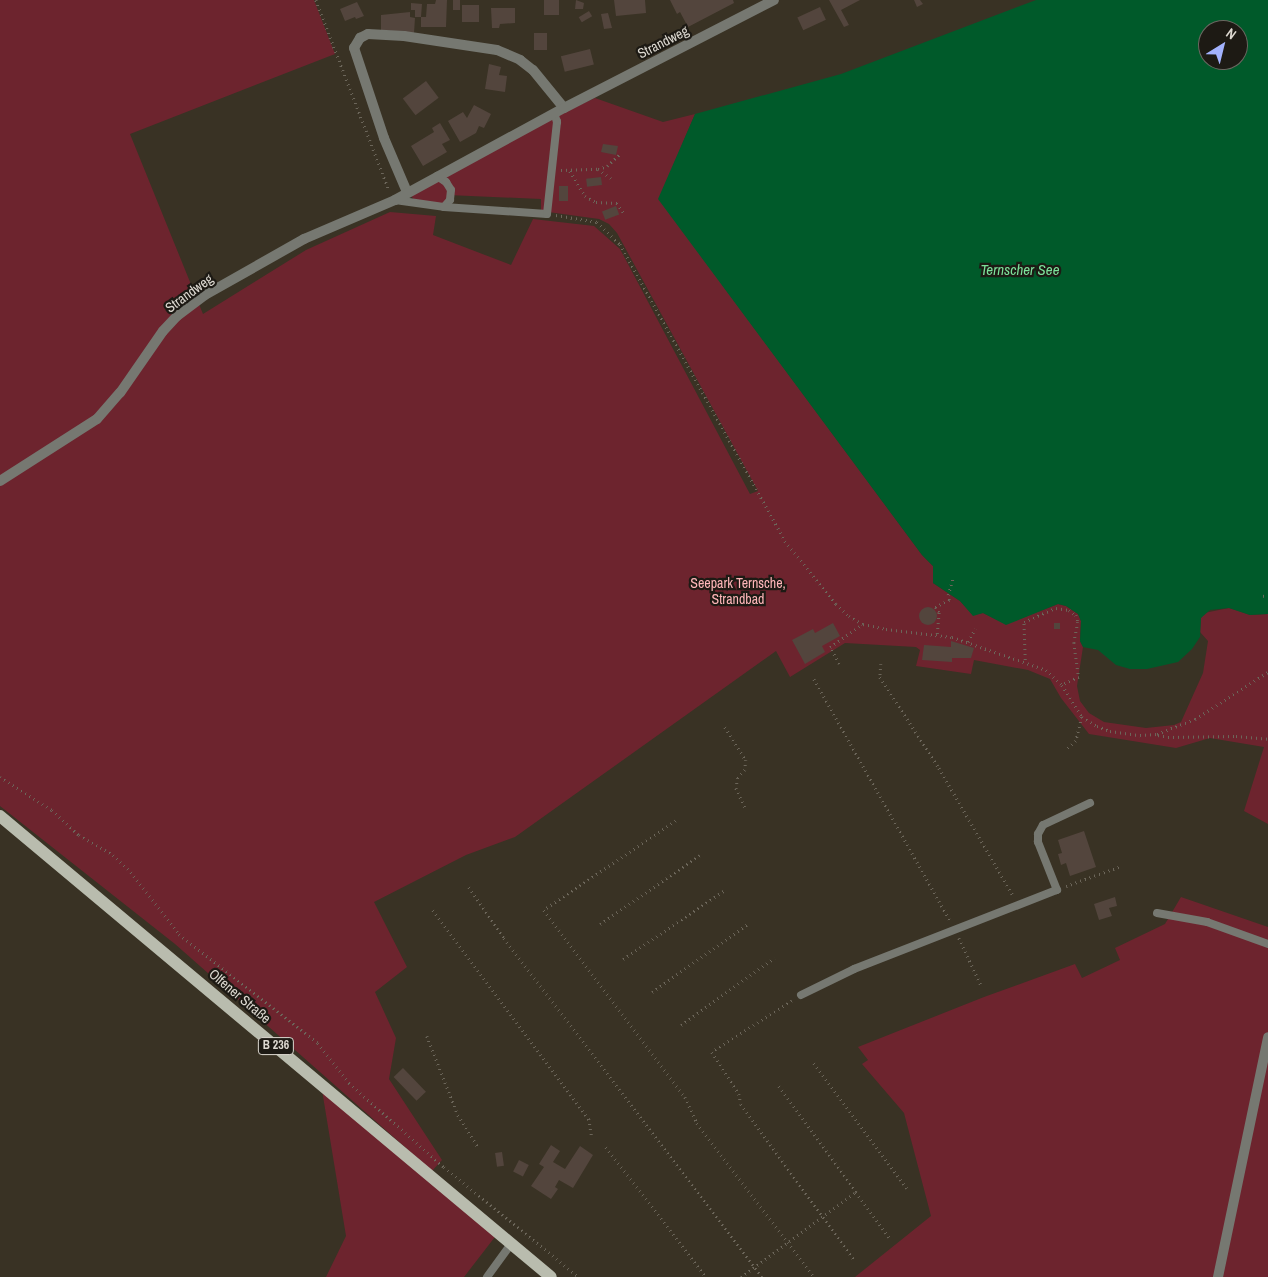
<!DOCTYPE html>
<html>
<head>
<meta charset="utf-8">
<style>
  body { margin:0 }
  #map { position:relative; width:1268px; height:1277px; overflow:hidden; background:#393224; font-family:"Archivo Narrow",sans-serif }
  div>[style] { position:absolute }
  .green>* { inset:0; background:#6d242e }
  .water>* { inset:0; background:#005a2a }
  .building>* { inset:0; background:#53453d; transform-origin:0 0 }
  .round { border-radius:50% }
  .path>* { height:2.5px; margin-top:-1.25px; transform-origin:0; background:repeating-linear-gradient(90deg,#6c665a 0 1px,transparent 0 5px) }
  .service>* { height:8px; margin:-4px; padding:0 4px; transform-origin:4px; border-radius:4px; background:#767871 }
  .minor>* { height:10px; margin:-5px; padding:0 5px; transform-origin:5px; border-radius:5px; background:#767871 }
  .primary>* { height:12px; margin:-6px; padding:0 6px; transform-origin:6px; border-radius:6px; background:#b9bcae }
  span { translate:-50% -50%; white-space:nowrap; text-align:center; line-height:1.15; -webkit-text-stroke:4.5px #1d1a14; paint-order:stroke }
  .shield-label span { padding:1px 4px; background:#1d1a14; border:1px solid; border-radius:4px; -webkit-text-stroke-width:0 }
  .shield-label { font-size:12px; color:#ddd9d1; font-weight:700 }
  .street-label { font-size:14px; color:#ddd9d1 }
  .park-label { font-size:14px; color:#feb6b9 }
  .water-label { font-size:15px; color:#7ce19a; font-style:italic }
  .north { position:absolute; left:1198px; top:20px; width:50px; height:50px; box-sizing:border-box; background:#1d1a14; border:1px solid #6a6660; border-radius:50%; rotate:36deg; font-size:14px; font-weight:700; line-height:20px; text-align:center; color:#ddd9d1 }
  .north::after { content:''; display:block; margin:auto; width:18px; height:22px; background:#a2b2fd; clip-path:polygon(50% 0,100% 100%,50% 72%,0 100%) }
</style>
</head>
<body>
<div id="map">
  <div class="green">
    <div style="clip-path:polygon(0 0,314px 0,335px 54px,130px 134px,203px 314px,306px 250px,390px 212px,436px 216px,433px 235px,511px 265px,533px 219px,594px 226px,620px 249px,750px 494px,758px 491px,617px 233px,609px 224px,599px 219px,541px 211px,541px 199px,448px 195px,444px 204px,414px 200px,412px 197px,413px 193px,560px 114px,595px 98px,663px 122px,695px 114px,659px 199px,922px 555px,933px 566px,933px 583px,960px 601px,973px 615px,983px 613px,1006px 624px,1058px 604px,1066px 606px,1078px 614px,1081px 621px,1080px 641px,1083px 647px,1077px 686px,1080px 701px,1089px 713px,1104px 722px,1146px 728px,1174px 725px,1181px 722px,1203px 673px,1208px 641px,1200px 632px,1201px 618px,1204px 613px,1229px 608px,1250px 615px,1268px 614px,1268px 824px,1244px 811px,1264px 747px,1210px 738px,1176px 748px,1089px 734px,1061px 698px,1050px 679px,1028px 670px,974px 660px,971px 674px,916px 666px,920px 650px,916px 647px,845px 643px,790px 677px,776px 651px,515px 837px,466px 855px,374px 902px,407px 967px,375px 992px,396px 1038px,389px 1079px,442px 1160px,432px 1171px,175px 944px,0 806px)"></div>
    <div style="clip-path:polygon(1181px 897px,1268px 927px,1268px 1277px,855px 1277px,931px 1216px,904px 1113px,862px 1064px,868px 1060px,858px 1047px,984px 997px,1075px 964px,1082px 978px,1120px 960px,1115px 948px,1165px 924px)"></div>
    <div style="clip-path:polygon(321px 1084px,498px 1233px,464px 1277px,326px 1277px,346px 1236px)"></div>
  </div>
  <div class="water">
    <div style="clip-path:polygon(evenodd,1036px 0,1268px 0,1268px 614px,1250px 615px,1229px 608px,1210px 610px,1201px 618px,1200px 637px,1192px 649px,1178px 662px,1147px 669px,1130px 669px,1116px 665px,1098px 650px,1083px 647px,1080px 641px,1081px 621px,1078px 614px,1066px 606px,1058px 604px,1006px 625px,983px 613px,973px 616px,960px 601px,933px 583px,933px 566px,922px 555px,658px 199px,695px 114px,841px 74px,1036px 0,1208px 30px,1238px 30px,1238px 60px,1208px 60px,1208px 30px)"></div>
  </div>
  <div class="building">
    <div style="clip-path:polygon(436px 0,447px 0,446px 27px,421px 27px,421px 17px,415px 17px,415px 10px,411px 10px,411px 3px,422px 4px,421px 17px,426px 17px,427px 4px,435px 4px)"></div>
    <div style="left:453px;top:0;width:7px;height:10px"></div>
    <div style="left:544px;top:0;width:15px;height:15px"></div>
    <div style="clip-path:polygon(576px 0,584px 3px,583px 9px,575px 9px)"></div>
    <div style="clip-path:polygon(614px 0,645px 0,646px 13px,616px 16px)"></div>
    <div style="clip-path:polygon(670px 0,733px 0,734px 3px,688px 27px,680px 12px,677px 14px)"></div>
    <div style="clip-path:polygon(829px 0,860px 0,841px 10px,849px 25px,844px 27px)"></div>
    <div style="clip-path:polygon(914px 0,920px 0,923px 4px,917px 7px)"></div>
    <div style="clip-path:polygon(357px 2px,364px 16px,356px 19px,355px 17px,345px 21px,340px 9px)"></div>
    <div style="left:462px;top:5px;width:17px;height:17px"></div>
    <div style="left:820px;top:7px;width:14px;height:25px;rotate:65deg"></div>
    <div style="clip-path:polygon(491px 8px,515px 8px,515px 23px,500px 24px,499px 28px,492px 28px)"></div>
    <div style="left:589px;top:11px;width:6px;height:12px;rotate:59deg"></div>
    <div style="clip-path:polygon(410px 12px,410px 17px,415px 18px,414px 33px,381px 30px,381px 15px)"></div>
    <div style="clip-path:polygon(608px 13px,612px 28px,604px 29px,601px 14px)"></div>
    <div style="left:534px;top:33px;width:13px;height:17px"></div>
    <div style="left:590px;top:49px;width:16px;height:30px;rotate:76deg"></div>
    <div style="clip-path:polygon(489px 64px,501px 67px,499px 75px,507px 76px,505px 92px,485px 89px)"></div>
    <div style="left:426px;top:81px;width:21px;height:29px;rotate:53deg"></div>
    <div style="clip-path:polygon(474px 105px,491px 114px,484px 128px,479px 126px,476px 133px,460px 142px,448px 121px,463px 112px,467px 118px)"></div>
    <div style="clip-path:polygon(440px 123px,450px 140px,442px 144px,447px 152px,423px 166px,411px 146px,434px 132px,432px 128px)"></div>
    <div style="clip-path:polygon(603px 144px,618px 146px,616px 155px,601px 152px)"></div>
    <div style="left:601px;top:177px;width:8px;height:15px;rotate:83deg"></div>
    <div style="left:559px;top:186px;width:9px;height:15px"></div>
    <div style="left:616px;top:206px;width:9px;height:15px;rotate:69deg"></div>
    <div class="round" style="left:919px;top:607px;width:18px;height:18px"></div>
    <div style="clip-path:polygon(833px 623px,840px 636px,822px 646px,825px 652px,805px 664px,792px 640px,813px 629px,815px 633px)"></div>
    <div style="left:1054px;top:623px;width:6px;height:6px"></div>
    <div style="clip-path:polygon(951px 641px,974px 648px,971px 658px,952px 658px,952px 662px,922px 660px,924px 645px,951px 647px)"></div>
    <div style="clip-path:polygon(1084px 831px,1096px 867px,1070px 876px,1066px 863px,1061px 865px,1058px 854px,1062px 853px,1058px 840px)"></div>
    <div style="clip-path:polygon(1115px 897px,1117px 906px,1109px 908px,1112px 916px,1099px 920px,1094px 904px)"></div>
    <div style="left:403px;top:1068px;width:33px;height:13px;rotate:46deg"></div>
    <div style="clip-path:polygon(551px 1145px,560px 1151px,553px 1162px,565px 1169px,580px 1146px,593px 1155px,573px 1188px,559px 1180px,555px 1187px,558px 1189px,551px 1199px,531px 1186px,544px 1167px,539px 1164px)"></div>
    <div style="left:502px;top:1152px;width:14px;height:7px;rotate:82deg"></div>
    <div style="left:519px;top:1160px;width:11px;height:13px;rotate:27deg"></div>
  </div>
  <div class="path">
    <div style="left:316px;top:0;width:204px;rotate:69deg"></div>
    <div style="left:598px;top:169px;width:16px;rotate:35deg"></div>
    <div style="left:561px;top:170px;width:37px;rotate:-2deg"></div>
    <div style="left:598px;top:169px;width:9px;rotate:-18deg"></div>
    <div style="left:607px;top:166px;width:19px;rotate:-43deg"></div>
    <div style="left:570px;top:171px;width:29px;rotate:59deg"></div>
    <div style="left:585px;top:196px;width:13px;rotate:29deg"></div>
    <div style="left:596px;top:202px;width:21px;rotate:3deg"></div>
    <div style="left:617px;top:203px;width:12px;rotate:55deg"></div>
    <div style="left:556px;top:215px;width:42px;rotate:9.7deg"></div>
    <div style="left:597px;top:222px;width:32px;rotate:44deg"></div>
    <div style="left:620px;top:244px;width:340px;rotate:60.9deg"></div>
    <div style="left:785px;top:541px;width:81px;rotate:51deg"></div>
    <div style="left:836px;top:604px;width:18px;rotate:43deg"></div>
    <div style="left:849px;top:616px;width:16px;rotate:30deg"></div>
    <div style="left:863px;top:624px;width:24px;rotate:12deg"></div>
    <div style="left:886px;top:629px;width:66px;rotate:6.9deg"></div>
    <div style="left:952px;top:637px;width:100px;rotate:19.3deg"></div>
    <div style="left:1046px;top:670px;width:22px;rotate:43deg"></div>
    <div style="left:1062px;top:685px;width:38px;rotate:58deg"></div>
    <div style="left:1082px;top:717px;width:25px;rotate:104deg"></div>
    <div style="left:1076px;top:741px;width:11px;rotate:139deg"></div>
    <div style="left:1263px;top:596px;width:5px;rotate:-11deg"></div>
    <div style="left:937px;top:634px;width:22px;rotate:-85deg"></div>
    <div style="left:939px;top:612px;width:6px;rotate:-129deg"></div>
    <div style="left:935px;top:607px;width:16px;rotate:-27deg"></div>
    <div style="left:949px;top:600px;width:5px;rotate:-101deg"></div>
    <div style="left:948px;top:595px;width:18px;rotate:-74deg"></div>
    <div style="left:968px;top:642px;width:15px;rotate:-62deg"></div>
    <div style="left:1025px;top:660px;width:38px;rotate:-92deg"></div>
    <div style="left:1024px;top:622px;width:35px;rotate:-24deg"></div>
    <div style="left:1056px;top:608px;width:13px;rotate:9deg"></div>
    <div style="left:1069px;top:610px;width:9px;rotate:36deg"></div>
    <div style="left:1076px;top:615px;width:7px;rotate:74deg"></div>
    <div style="left:1078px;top:622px;width:21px;rotate:101deg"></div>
    <div style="left:1074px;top:643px;width:34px;rotate:82deg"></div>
    <div style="left:1079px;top:677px;width:19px;rotate:155deg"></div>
    <div style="left:839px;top:664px;width:19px;rotate:-118deg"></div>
    <div style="left:830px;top:647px;width:40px;rotate:-34.9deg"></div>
    <div style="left:881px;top:664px;width:13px;rotate:94deg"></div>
    <div style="left:880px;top:677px;width:108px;rotate:57deg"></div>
    <div style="left:939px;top:768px;width:149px;rotate:59.8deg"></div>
    <div style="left:814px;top:679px;width:279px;rotate:60.6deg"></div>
    <div style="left:1082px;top:717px;width:17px;rotate:31deg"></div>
    <div style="left:1097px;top:726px;width:14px;rotate:21deg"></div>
    <div style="left:1110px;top:731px;width:30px;rotate:8deg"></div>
    <div style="left:1140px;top:735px;width:17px;rotate:-3deg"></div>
    <div style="left:1157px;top:734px;width:41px;rotate:-21.5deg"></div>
    <div style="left:1195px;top:719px;width:87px;rotate:-32.8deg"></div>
    <div style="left:725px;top:727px;width:39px;rotate:58deg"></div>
    <div style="left:746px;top:760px;width:10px;rotate:96deg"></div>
    <div style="left:745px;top:770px;width:11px;rotate:131deg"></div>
    <div style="left:738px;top:778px;width:10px;rotate:101deg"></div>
    <div style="left:736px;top:788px;width:21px;rotate:65deg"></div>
    <div style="left:1158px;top:735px;width:10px;rotate:11deg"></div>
    <div style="left:1168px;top:737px;width:68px;rotate:-0.8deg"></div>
    <div style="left:1236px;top:736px;width:32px;rotate:5deg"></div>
    <div style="left:0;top:777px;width:62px;rotate:32.4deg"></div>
    <div style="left:52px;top:810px;width:37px;rotate:43deg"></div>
    <div style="left:79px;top:835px;width:39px;rotate:30deg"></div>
    <div style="left:113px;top:855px;width:25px;rotate:43deg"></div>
    <div style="left:131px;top:872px;width:78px;rotate:52.3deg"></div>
    <div style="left:179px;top:934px;width:177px;rotate:38.1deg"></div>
    <div style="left:318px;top:1043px;width:51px;rotate:52.2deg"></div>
    <div style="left:349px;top:1083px;width:127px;rotate:41.5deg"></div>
    <div style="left:444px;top:1167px;width:174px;rotate:39.2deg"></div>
    <div style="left:676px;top:821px;width:159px;rotate:146deg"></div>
    <div style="left:544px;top:910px;width:234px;rotate:53deg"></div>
    <div style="left:685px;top:1097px;width:29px;rotate:65deg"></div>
    <div style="left:697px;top:1123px;width:193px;rotate:52.8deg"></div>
    <div style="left:1066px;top:886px;width:59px;rotate:-20deg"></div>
    <div style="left:469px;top:887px;width:62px;rotate:55.5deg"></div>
    <div style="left:504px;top:938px;width:426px;rotate:52.7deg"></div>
    <div style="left:433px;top:910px;width:261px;rotate:53.3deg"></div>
    <div style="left:589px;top:1119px;width:19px;rotate:81deg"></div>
    <div style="left:600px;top:924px;width:121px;rotate:-34.6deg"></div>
    <div style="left:959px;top:938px;width:54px;rotate:64.9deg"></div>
    <div style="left:623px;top:959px;width:123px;rotate:-34.1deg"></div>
    <div style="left:652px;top:992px;width:119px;rotate:-35.4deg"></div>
    <div style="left:792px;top:1001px;width:95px;rotate:147.5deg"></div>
    <div style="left:712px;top:1052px;width:50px;rotate:57.3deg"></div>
    <div style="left:739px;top:1094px;width:10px;rotate:79deg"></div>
    <div style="left:741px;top:1104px;width:194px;rotate:54deg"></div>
    <div style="left:681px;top:1025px;width:115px;rotate:-35.8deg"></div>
    <div style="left:427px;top:1036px;width:85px;rotate:68.6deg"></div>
    <div style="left:458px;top:1115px;width:38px;rotate:58deg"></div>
    <div style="left:814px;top:1063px;width:156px;rotate:53.4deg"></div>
    <div style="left:606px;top:1147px;width:164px;rotate:52.4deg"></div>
    <div style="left:856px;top:1192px;width:56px;rotate:53.7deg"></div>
    <div style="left:741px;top:1277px;width:143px;rotate:-36.5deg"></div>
    <div style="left:856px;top:1192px;width:134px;rotate:-126.2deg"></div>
  </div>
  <div class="service">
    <div style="left:437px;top:176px;width:11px;rotate:34deg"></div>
    <div style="left:446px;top:182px;width:9px;rotate:58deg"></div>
    <div style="left:451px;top:190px;width:10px;rotate:96deg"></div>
    <div style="left:450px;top:200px;width:9px;rotate:131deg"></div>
    <div style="left:395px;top:200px;width:49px;rotate:8.1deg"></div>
    <div style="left:444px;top:207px;width:103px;rotate:3.9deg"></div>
    <div style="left:547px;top:214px;width:93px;rotate:-83.8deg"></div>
    <div style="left:557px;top:122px;width:9px;rotate:-108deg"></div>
    <div style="left:1157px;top:913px;width:51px;rotate:10.2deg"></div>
    <div style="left:1207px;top:922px;width:65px;rotate:19.8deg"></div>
    <div style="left:801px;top:995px;width:59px;rotate:-26.1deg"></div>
    <div style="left:854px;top:969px;width:218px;rotate:-21.3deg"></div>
    <div style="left:1057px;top:890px;width:52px;rotate:-111.6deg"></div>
    <div style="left:1038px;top:842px;width:8px;rotate:-90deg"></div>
    <div style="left:1038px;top:834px;width:10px;rotate:-61deg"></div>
    <div style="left:1043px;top:825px;width:52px;rotate:-25.1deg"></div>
    <div style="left:487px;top:1277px;width:41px;rotate:-54deg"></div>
  </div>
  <div class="minor">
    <div style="left:407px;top:192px;width:59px;rotate:-113.1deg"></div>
    <div style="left:384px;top:138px;width:95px;rotate:-108.4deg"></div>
    <div style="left:354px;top:48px;width:12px;rotate:-59deg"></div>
    <div style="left:360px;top:38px;width:9px;rotate:-27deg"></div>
    <div style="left:368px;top:34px;width:36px;rotate:3deg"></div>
    <div style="left:404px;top:36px;width:94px;rotate:8.6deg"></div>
    <div style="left:497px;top:50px;width:25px;rotate:23deg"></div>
    <div style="left:520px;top:60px;width:16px;rotate:38deg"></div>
    <div style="left:533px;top:70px;width:49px;rotate:50.8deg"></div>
    <div style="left:0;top:481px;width:115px;rotate:-32.6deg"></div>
    <div style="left:97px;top:419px;width:35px;rotate:-49deg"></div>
    <div style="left:120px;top:393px;width:75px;rotate:-55.3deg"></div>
    <div style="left:163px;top:331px;width:21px;rotate:-47deg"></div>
    <div style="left:177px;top:316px;width:35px;rotate:-37deg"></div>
    <div style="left:205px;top:295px;width:114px;rotate:-29.5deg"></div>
    <div style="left:304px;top:239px;width:99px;rotate:-23.2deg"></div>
    <div style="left:395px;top:200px;width:192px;rotate:-28.6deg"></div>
    <div style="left:564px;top:108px;width:236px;rotate:-27.2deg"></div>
    <div style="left:1218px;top:1277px;width:245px;rotate:-78.2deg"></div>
  </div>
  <div class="primary">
    <div style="left:0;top:816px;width:718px;rotate:39.92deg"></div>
  </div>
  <div class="shield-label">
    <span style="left:276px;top:1046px">B 236</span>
  </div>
  <div class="street-label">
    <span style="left:663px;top:42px;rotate:-27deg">Strandweg</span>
    <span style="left:189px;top:293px;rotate:-36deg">Strandweg</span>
    <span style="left:240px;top:996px;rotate:40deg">Olfener Straße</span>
  </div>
  <div class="park-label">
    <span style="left:738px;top:591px">Seepark Ternsche,<br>Strandbad</span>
  </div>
  <div class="water-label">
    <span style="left:1020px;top:270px">Ternscher See</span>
  </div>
  <div class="north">N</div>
</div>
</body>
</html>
